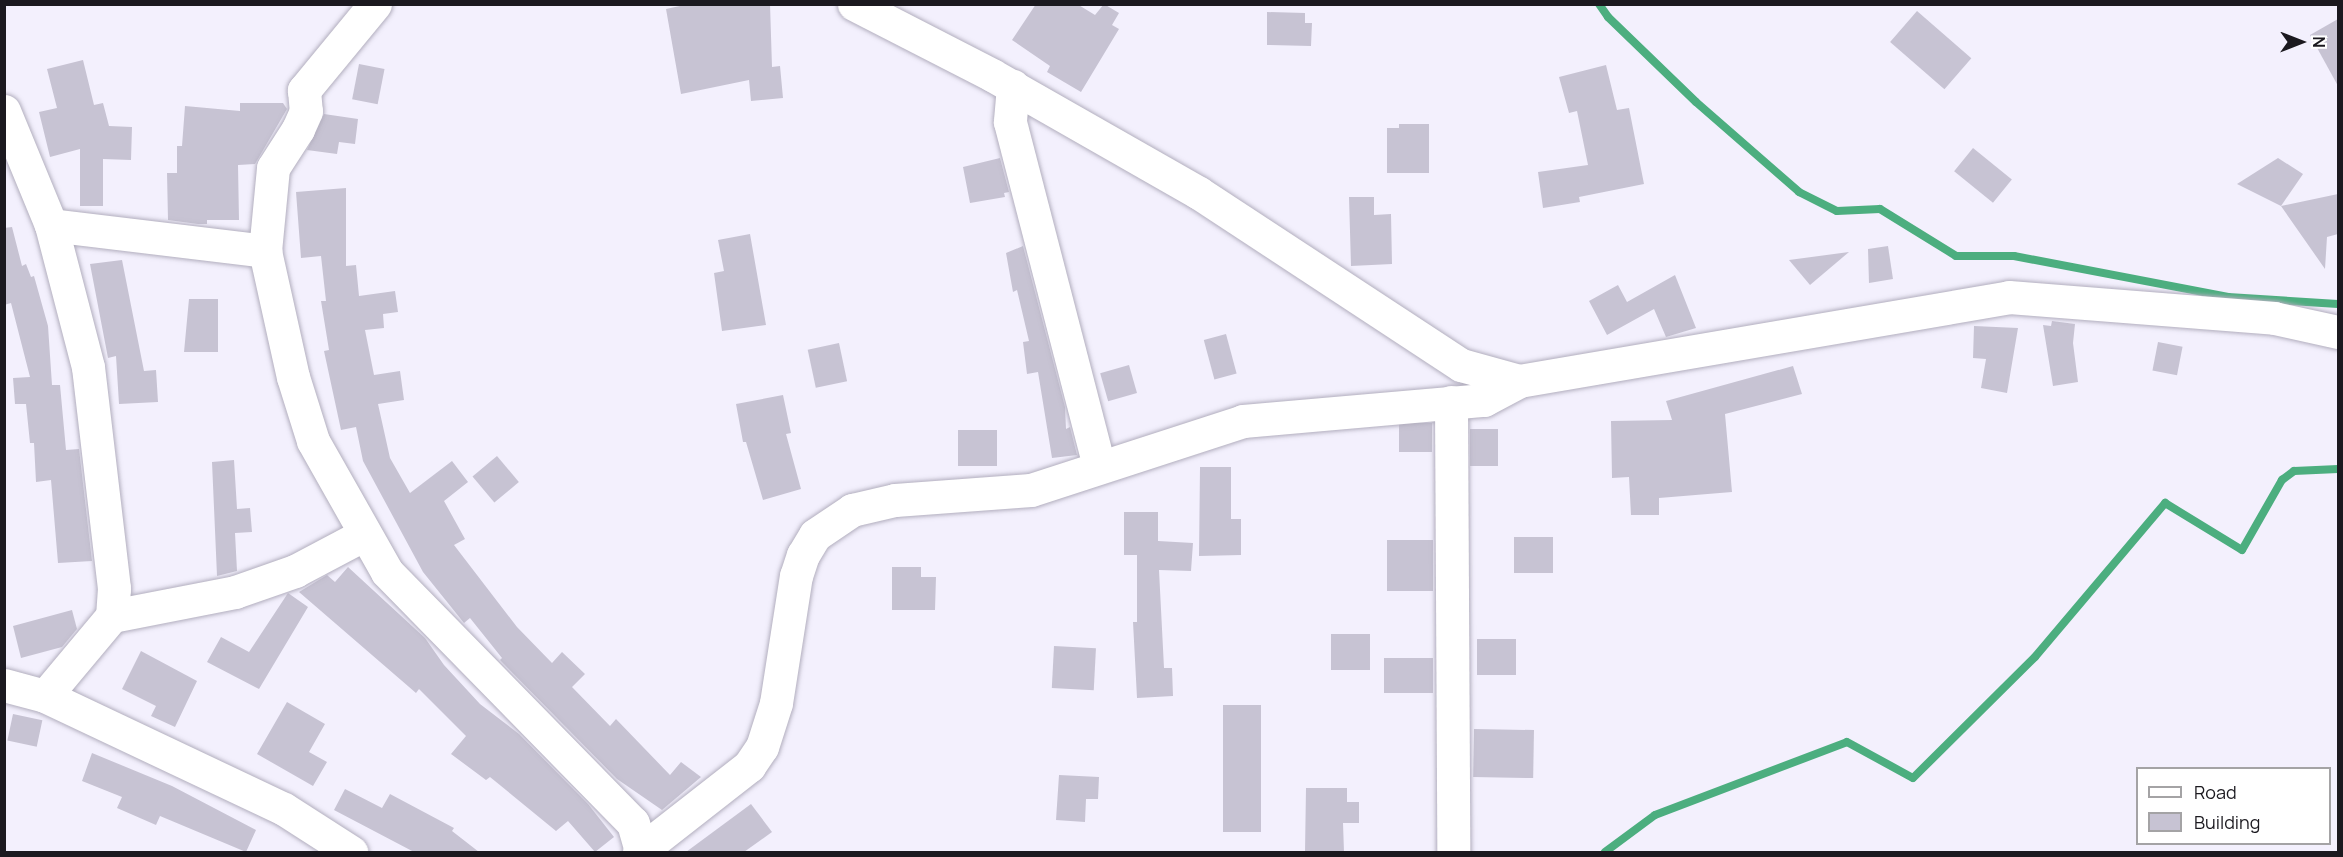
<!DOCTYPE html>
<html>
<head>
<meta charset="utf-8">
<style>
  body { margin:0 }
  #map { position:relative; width:2343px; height:857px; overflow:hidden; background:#f3f0fd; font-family:Manrope,sans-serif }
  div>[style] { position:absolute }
  .stream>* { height:8px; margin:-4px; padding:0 4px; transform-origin:4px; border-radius:4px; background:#4cae7f }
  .building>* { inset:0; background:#c7c3d3; transform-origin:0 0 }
  .roads { filter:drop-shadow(0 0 2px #b2aebe) drop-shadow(0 0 2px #b2aebe) }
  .minor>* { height:33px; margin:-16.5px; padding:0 16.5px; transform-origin:16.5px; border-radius:16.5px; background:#fff }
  span { translate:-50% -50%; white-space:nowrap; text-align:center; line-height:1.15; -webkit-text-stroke:4.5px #fff; paint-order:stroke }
  .frame { position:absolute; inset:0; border:6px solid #1b191f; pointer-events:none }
  .legend { position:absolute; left:2136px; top:767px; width:195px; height:78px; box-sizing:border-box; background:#fff; border:2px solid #a4a3a5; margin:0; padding:8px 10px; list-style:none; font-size:18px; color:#1b191f }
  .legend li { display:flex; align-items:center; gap:12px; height:30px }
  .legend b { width:30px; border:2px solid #a4a3a5 }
  .north { position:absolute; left:2271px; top:12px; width:60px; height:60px; -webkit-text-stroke:4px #fff; paint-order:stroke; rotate:90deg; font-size:16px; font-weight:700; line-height:24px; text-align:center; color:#1b191f }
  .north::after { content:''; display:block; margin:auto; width:21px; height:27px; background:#1b191f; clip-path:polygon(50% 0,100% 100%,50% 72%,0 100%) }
</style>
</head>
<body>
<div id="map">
  <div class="stream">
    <div style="left:1599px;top:4px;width:16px;rotate:55deg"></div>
    <div style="left:1608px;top:17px;width:122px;rotate:44deg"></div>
    <div style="left:1696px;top:102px;width:137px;rotate:41.1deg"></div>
    <div style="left:1799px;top:192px;width:42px;rotate:26.6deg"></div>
    <div style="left:1837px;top:211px;width:43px;rotate:-2.7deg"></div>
    <div style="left:1880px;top:209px;width:89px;rotate:31.7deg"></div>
    <div style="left:1956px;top:256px;width:58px"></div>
    <div style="left:2014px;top:256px;width:218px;rotate:10.8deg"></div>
    <div style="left:2228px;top:297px;width:110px;rotate:3.6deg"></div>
    <div style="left:1605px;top:852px;width:62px;rotate:-36.5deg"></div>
    <div style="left:1655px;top:815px;width:205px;rotate:-20.8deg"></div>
    <div style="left:1847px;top:742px;width:75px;rotate:28.6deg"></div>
    <div style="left:1913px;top:778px;width:172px;rotate:-44.8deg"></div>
    <div style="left:2035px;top:657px;width:202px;rotate:-49.8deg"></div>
    <div style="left:2165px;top:503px;width:90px;rotate:31.4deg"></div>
    <div style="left:2242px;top:550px;width:81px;rotate:-60.3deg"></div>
    <div style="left:2282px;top:480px;width:15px;rotate:-37deg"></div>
    <div style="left:2294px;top:471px;width:44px;rotate:-2.6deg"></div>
  </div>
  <div class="building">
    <div style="clip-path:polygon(689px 4px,770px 4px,772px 67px,780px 66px,783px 98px,751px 101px,749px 80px,681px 94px,666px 9px)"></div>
    <div style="clip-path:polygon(1036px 4px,1077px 4px,1095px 15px,1104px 4px,1119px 13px,1112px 25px,1119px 29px,1081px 92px,1047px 72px,1050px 66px,1012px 40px)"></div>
    <div style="left:1917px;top:11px;width:72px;height:41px;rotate:41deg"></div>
    <div style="clip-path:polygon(1267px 12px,1305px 13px,1305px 23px,1312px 23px,1311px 46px,1267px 45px)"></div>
    <div style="clip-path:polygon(2338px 19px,2338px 86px,2310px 35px)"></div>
    <div style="clip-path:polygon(83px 60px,94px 105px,103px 103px,109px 126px,132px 127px,131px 160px,103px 159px,103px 206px,80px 206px,80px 149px,50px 157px,39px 112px,57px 108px,47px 69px)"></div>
    <div style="left:359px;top:64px;width:26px;height:36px;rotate:11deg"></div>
    <div style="clip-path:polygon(1606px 65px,1617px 110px,1629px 108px,1644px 184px,1579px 197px,1580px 202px,1543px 208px,1538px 172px,1588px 165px,1577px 111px,1569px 113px,1559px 77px)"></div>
    <div style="clip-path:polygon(240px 103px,283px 103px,287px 109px,255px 164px,238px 165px,239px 220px,207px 220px,207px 224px,198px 224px,168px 220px,167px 173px,177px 173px,177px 146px,182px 146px,185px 106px,240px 111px)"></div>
    <div style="clip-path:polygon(324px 114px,358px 119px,355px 144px,339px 142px,337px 154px,307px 150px)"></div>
    <div style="clip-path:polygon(1399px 124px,1429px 124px,1429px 173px,1387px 173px,1387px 128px,1399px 128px)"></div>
    <div style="left:1973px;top:148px;width:50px;height:30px;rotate:39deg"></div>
    <div style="clip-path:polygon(1000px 158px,1009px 192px,1004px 193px,1005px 197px,970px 203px,963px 167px)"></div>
    <div style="clip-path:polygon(2278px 158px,2303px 174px,2281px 206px,2237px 184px)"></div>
    <div style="clip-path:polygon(346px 188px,346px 266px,356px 265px,359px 296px,395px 291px,398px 312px,383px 314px,384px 328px,365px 330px,374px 375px,400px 371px,404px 400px,378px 404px,390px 458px,410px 493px,452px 461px,468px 482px,444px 501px,465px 539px,454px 545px,517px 627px,552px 663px,562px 652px,585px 674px,572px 687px,610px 726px,616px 719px,670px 775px,681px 762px,701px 777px,662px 810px,617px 779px,500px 660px,502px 658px,470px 618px,464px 623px,423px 572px,363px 461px,356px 427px,341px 430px,324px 351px,329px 350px,321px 301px,326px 301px,321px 256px,301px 258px,296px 192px)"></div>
    <div style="clip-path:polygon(2338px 194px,2338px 234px,2327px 237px,2325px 269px,2281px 206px)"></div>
    <div style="clip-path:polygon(1349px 197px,1374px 197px,1374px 215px,1391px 214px,1392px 264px,1351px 266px)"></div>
    <div style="clip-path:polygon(12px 227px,22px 266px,26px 264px,31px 277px,34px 276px,48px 326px,52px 385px,60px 385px,66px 450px,79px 449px,92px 561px,58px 563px,51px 480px,36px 482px,34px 443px,30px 443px,26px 404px,15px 404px,13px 378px,30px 377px,11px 303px,4px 305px,4px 228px)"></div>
    <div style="clip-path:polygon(750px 234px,766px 325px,722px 331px,714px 273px,724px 271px,718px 240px)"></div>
    <div style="clip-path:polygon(1023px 246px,1065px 407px,1066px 429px,1070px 427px,1077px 455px,1052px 458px,1038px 372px,1027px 374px,1023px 342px,1029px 341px,1017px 290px,1013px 292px,1006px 253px)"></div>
    <div style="clip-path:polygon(1888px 246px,1893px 279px,1869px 283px,1868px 249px)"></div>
    <div style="clip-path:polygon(1849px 252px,1810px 285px,1789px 260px)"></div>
    <div style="clip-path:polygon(122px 260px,144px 371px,156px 370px,158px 402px,119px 404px,116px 356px,108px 358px,90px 264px)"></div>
    <div style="clip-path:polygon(1675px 275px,1696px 328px,1666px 337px,1654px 309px,1607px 335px,1589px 301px,1618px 285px,1627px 302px)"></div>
    <div style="clip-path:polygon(189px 299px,218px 299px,218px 352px,184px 352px)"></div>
    <div style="clip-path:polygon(2052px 321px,2075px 324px,2073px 343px,2078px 382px,2053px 386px,2043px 325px,2051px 326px)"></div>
    <div style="clip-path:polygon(1974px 326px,2018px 328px,2007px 393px,1981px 388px,1986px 359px,1973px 358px)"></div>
    <div style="left:1226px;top:334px;width:41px;height:23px;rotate:75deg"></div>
    <div style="left:2158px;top:342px;width:25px;height:29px;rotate:11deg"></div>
    <div style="left:839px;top:343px;width:39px;height:32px;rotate:78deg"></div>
    <div style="left:1129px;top:365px;width:29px;height:30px;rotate:74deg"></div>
    <div style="clip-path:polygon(1793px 366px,1802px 394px,1725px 414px,1732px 492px,1659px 498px,1659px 515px,1631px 515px,1629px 477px,1612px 478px,1611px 421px,1672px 420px,1666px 401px)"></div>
    <div style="clip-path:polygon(783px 395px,791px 433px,786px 434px,801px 489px,763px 500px,746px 442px,743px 442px,736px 404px)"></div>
    <div style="left:1432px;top:423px;width:29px;height:33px;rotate:90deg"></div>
    <div style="left:1470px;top:429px;width:28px;height:37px"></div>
    <div style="left:958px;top:430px;width:39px;height:36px"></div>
    <div style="left:497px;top:456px;width:34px;height:32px;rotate:50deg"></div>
    <div style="clip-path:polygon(234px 460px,237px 509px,250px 508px,252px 532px,235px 533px,237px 571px,217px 576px,212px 462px)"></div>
    <div style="clip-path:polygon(1200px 467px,1231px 467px,1231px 519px,1241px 519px,1241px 555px,1199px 556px)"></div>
    <div style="clip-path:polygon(1124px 512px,1158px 512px,1158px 541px,1193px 543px,1191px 571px,1159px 570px,1164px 668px,1172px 668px,1173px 696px,1137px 698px,1133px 622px,1137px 622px,1137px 555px,1124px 555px)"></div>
    <div style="left:1514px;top:537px;width:39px;height:36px"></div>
    <div style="left:1387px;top:540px;width:46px;height:51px"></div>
    <div style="clip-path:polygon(348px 567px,425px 638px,444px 665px,480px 704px,519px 734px,588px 804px,614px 837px,595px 852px,568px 821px,556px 831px,490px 777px,486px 780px,451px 754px,466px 736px,419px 689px,416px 693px,299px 592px,327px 575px,335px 582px)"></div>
    <div style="clip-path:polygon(892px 567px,921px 567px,921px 577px,936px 577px,935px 610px,892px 610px)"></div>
    <div style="clip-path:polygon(288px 593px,308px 607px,259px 689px,207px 662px,221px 637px,249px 652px)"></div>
    <div style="clip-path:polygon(72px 610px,77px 629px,62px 647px,21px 658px,13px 626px)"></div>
    <div style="left:1370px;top:634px;width:36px;height:39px;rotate:90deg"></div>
    <div style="left:1516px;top:639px;width:36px;height:39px;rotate:90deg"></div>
    <div style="left:1054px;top:646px;width:42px;height:42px;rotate:3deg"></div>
    <div style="clip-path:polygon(141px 651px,197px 681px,175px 727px,151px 716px,156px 706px,122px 689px)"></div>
    <div style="left:1384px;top:658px;width:49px;height:35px"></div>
    <div style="clip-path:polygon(287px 702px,325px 724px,309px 752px,327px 762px,313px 786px,257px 754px)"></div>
    <div style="left:1223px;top:705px;width:38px;height:127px"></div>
    <div style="left:13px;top:714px;width:30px;height:27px;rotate:12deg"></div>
    <div style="left:1474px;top:729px;width:60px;height:48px;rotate:1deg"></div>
    <div style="clip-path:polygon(92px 753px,172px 786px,256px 830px,246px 852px,160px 816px,156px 825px,117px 808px,122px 797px,82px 781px)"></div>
    <div style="clip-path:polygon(1059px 775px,1099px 777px,1098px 799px,1086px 799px,1085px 822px,1056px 820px)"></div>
    <div style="clip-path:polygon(1306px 788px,1347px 788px,1347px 802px,1359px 802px,1359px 823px,1343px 823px,1344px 852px,1305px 852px)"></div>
    <div style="clip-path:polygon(345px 789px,382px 808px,390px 794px,454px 828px,452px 831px,479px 852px,414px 852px,334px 810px)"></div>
    <div style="clip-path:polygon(751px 804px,772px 832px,744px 852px,686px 852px)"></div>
  </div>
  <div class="roads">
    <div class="minor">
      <div style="left:375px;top:4px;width:112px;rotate:129.5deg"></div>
      <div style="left:304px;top:90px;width:21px;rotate:85deg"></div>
      <div style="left:306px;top:111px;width:20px;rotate:114deg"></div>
      <div style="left:298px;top:129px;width:46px;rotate:122.7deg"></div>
      <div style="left:273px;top:168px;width:83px;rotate:95.5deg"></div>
      <div style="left:265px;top:251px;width:129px;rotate:77.5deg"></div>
      <div style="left:293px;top:377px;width:67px;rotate:72.6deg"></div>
      <div style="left:313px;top:441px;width:150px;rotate:60.5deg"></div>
      <div style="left:387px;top:572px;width:351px;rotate:45.6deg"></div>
      <div style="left:633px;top:823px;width:29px;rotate:74deg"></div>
      <div style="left:854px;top:4px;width:155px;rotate:27.2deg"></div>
      <div style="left:992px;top:75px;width:238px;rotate:29.7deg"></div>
      <div style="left:1199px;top:193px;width:313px;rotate:33.3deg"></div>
      <div style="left:1461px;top:365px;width:60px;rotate:15.4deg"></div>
      <div style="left:1519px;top:381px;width:497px;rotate:-9.7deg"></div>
      <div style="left:2009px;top:297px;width:266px;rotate:4.5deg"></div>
      <div style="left:2274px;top:318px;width:66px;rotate:12.3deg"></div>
      <div style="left:1013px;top:86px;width:36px;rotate:95deg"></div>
      <div style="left:1010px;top:122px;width:354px;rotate:75.5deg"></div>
      <div style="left:4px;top:111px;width:123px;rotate:67.6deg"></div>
      <div style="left:51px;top:225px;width:147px;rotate:75.4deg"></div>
      <div style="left:88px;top:367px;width:223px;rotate:83.3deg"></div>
      <div style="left:114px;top:588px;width:28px;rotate:94deg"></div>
      <div style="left:112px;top:616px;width:104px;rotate:129.9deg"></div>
      <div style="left:51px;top:225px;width:216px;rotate:6.9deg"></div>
      <div style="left:1451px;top:402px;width:450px;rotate:89.7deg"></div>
      <div style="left:112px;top:616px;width:125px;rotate:-11deg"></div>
      <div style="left:235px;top:592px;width:64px;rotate:-19.3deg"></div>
      <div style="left:295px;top:571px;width:77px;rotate:-27.9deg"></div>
      <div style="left:4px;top:685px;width:42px;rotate:15deg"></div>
      <div style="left:45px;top:696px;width:264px;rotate:25.3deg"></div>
      <div style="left:284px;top:809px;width:80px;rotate:32.7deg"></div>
      <div style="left:639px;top:852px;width:140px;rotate:-38deg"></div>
      <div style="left:749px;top:766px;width:23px;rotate:-56deg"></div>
      <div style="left:762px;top:747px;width:46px;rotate:-72.3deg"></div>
      <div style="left:776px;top:703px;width:129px;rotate:-81.1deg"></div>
      <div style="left:796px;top:576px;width:22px;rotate:-72deg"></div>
      <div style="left:803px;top:555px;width:23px;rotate:-59deg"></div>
      <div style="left:815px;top:535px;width:45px;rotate:-34deg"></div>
      <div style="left:852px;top:510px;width:44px;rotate:-13.1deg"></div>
      <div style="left:895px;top:500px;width:136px;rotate:-4.2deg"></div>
      <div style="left:1031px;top:490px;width:223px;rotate:-18deg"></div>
      <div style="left:1243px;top:421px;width:242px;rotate:-5deg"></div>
      <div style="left:1484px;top:400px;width:40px;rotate:-28deg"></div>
    </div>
  </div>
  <div class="frame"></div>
  <ul class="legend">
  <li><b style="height:8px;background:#fff"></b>Road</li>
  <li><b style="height:16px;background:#c7c3d3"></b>Building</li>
  </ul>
  <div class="north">N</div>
</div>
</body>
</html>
